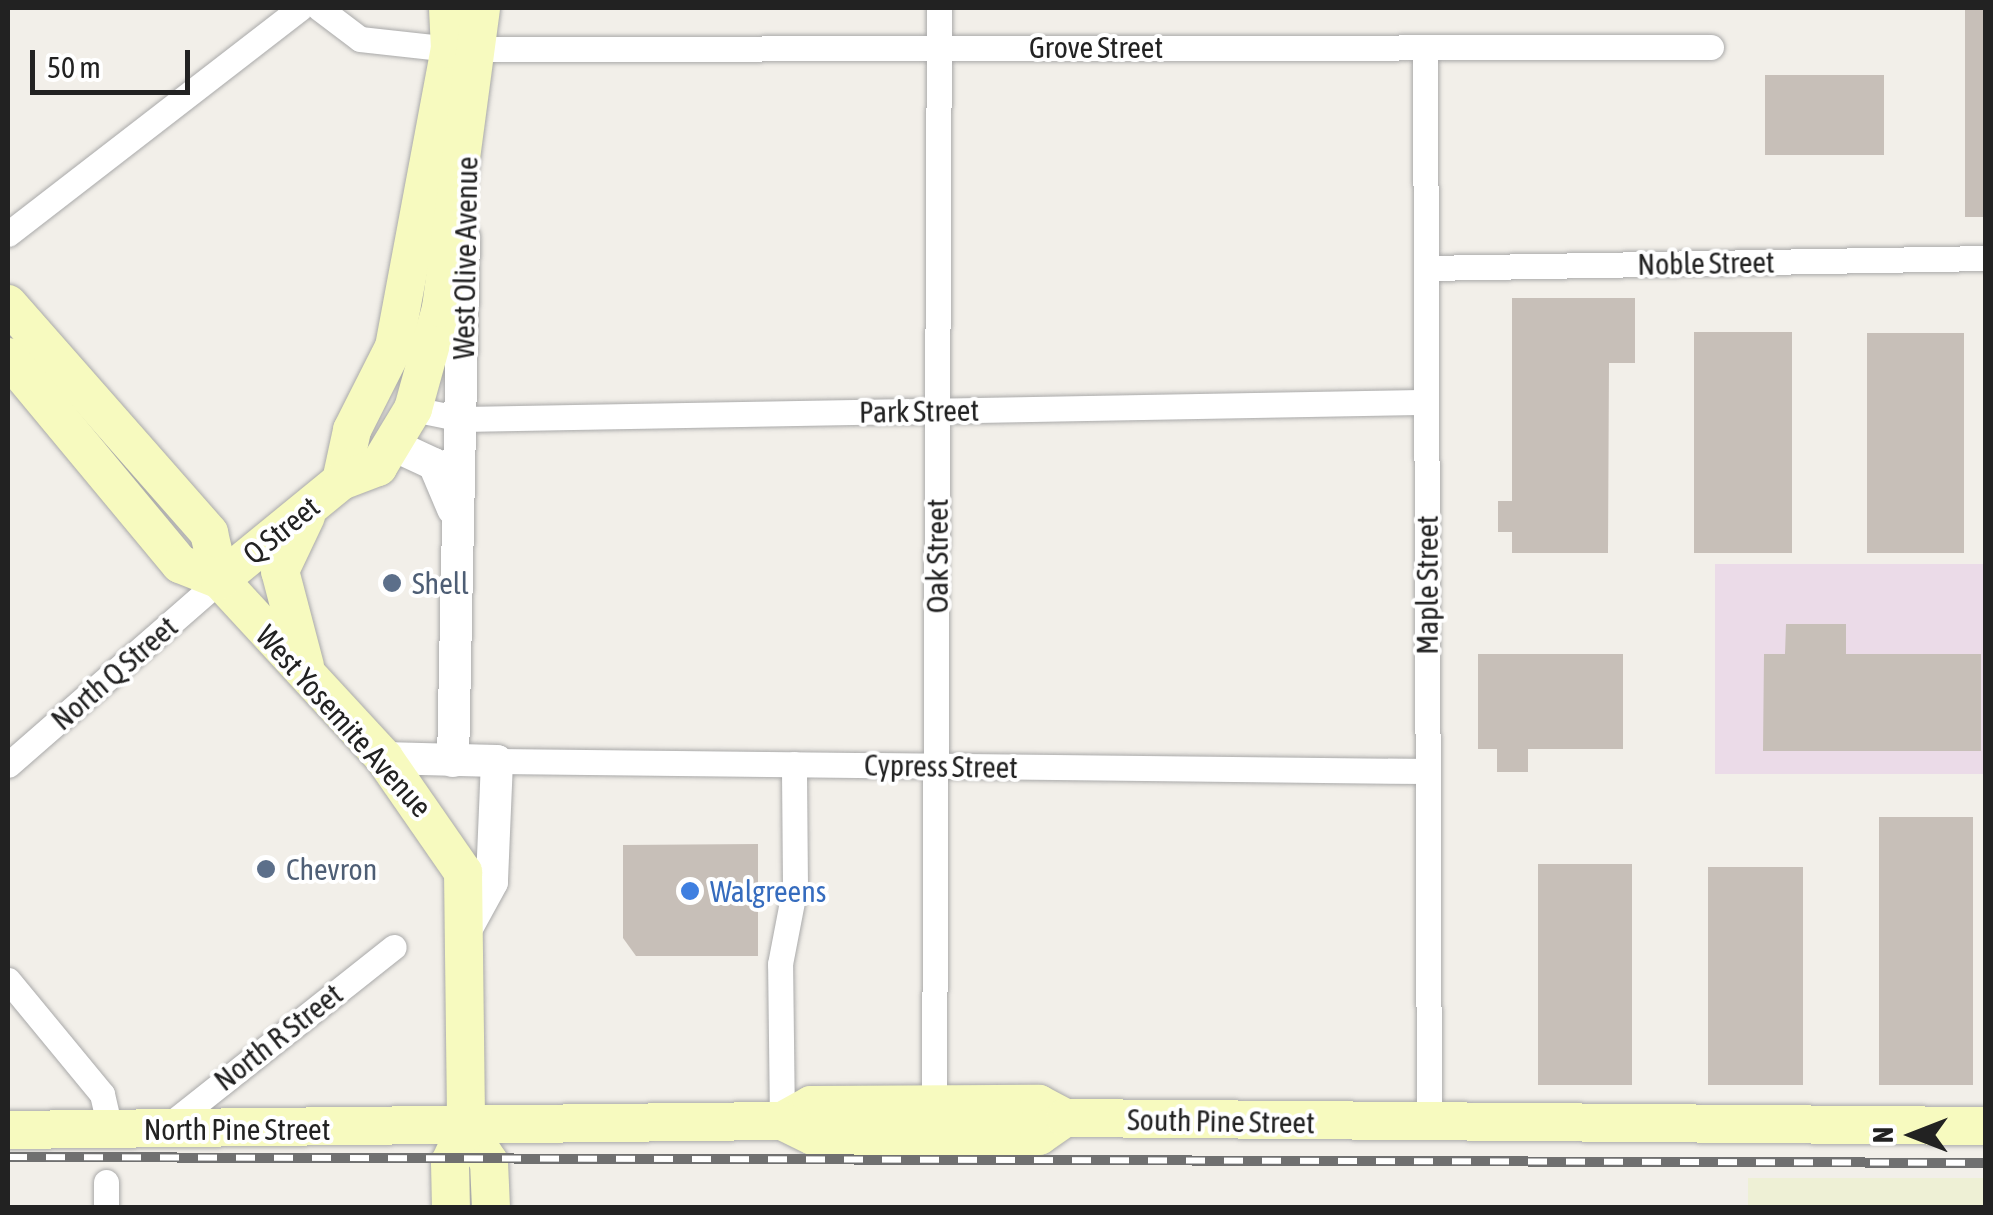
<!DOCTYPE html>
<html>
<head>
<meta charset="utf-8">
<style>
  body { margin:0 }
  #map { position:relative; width:1993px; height:1215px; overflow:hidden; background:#f2efe9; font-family:"Asap Condensed",sans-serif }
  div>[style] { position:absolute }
  .industrial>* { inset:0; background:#ebdbe8; transform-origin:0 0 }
  .farmland>* { inset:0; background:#eef0d5; transform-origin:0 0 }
  .building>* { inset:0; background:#c7bfb8; transform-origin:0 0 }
  .roads { filter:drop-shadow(0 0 2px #a9a9a9) drop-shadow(0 0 2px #a9a9a9) }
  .minor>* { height:25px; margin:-12.5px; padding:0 12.5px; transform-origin:12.5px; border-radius:12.5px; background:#fff }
  .tertiary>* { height:32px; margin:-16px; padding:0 16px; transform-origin:16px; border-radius:16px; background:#fff }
  .secondary>* { height:38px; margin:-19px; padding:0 19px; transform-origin:19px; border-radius:19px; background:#f7fabf }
  .rail>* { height:10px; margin-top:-5px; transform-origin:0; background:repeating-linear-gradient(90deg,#fff 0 19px,#707070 0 38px); box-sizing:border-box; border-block:2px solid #707070 }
  .dots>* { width:28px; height:28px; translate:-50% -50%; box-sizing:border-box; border:5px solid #fff; border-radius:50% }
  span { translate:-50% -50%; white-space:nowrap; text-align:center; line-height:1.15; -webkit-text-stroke:8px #fff; paint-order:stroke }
  .street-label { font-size:30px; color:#222 }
  .service-label { font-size:30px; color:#4e5e75 }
  .left { translate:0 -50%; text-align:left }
  .shop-label { font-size:30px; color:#366cbe }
  .frame { position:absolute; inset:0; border:10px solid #222; pointer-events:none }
  .north { position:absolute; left:1863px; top:1085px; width:100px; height:100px; -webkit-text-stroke:8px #fff; paint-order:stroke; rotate:270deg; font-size:28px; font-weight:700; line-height:40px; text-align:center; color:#222 }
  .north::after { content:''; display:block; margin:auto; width:35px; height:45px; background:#222; clip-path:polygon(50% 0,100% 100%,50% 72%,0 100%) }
  .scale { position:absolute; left:30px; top:50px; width:160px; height:45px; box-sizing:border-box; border:5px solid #222; border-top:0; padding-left:12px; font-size:30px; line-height:35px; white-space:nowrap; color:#222; -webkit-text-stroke:8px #fff; paint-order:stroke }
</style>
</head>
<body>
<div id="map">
  <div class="industrial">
    <div style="left:1715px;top:564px;width:270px;height:210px"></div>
  </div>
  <div class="farmland">
    <div style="left:1748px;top:1178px;width:237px;height:29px"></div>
  </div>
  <div class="building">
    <div style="left:1965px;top:8px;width:21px;height:209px"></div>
    <div style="left:1765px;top:75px;width:119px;height:80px"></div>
    <div style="clip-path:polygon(1512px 298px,1635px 298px,1635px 363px,1609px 363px,1608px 553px,1512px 553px,1512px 532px,1498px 532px,1498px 501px,1512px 501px)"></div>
    <div style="left:1694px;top:332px;width:98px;height:221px"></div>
    <div style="left:1867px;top:333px;width:97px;height:220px"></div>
    <div style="clip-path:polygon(1786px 624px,1846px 624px,1846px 654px,1981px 654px,1981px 751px,1763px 751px,1764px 654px,1785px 654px)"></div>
    <div style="clip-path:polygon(1478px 654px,1623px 654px,1623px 749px,1528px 749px,1528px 772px,1497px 772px,1497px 749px,1478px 749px)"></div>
    <div style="left:1879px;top:817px;width:94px;height:268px"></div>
    <div style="clip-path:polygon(758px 844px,758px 956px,636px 956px,623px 938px,623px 845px)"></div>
    <div style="left:1538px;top:864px;width:94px;height:221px"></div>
    <div style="left:1708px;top:867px;width:95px;height:218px"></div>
  </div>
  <div class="roads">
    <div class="minor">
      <div style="left:319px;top:8px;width:51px;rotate:37.1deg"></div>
      <div style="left:360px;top:39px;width:91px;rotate:6.3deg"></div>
      <div style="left:450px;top:49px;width:1261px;rotate:-0.09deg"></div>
      <div style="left:1425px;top:47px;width:1076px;rotate:89.79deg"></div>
      <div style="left:8px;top:234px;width:369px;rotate:-37.7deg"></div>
      <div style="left:1426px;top:268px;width:560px;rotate:-1.02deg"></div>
      <div style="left:413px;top:409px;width:50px;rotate:11.5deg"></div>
      <div style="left:462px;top:419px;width:964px;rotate:-1.01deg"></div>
      <div style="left:497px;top:761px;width:931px;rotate:0.62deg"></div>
      <div style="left:8px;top:765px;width:281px;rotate:-41.1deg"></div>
      <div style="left:8px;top:980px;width:148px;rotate:50.5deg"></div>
      <div style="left:102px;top:1094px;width:37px;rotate:77deg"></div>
      <div style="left:934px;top:1105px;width:1097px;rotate:-89.74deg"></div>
      <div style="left:782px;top:1121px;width:157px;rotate:-90.7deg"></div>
      <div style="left:780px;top:964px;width:79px;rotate:-79.1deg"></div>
      <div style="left:795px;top:886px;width:122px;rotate:-90.5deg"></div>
      <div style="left:164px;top:1129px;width:293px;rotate:-38.4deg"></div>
      <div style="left:106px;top:1208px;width:26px;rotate:-90deg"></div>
    </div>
    <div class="tertiary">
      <div style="left:393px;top:445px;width:45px;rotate:24.9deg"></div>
      <div style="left:434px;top:464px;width:49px;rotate:67.1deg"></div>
      <div style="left:384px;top:758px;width:113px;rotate:1.5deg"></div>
      <div style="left:497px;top:761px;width:121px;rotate:92.4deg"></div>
      <div style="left:492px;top:882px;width:50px;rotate:118.6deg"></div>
      <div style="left:453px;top:761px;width:524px;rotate:-88.8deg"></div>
    </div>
    <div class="secondary">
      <div style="left:8px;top:304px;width:305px;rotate:48.7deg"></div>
      <div style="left:209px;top:533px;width:48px;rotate:76.8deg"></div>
      <div style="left:220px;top:580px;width:242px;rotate:47.3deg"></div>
      <div style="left:384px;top:758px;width:139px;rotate:55.3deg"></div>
      <div style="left:463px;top:872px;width:256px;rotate:89.3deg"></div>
      <div style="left:466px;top:1128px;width:38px;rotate:115deg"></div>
      <div style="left:450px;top:1162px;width:46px;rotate:88.8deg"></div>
      <div style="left:8px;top:357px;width:269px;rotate:50.3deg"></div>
      <div style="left:180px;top:564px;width:43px;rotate:21.8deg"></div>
      <div style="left:341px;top:481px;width:52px;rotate:-77.8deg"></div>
      <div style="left:352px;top:430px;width:93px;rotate:-63.2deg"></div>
      <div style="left:394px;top:347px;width:303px;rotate:-79.4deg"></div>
      <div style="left:450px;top:49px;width:41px;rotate:-92.8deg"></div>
      <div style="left:220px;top:580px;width:156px;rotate:-39.3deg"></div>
      <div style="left:341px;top:481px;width:40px;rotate:-21deg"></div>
      <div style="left:378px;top:467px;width:68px;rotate:-58.9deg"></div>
      <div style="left:413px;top:409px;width:105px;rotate:-74.5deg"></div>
      <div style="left:441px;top:308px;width:303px;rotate:-82.4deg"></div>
      <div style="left:305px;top:666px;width:98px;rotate:-104.7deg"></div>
      <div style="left:280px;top:571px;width:61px;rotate:-64.7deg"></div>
      <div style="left:782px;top:1121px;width:33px;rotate:-29deg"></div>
      <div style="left:811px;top:1105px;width:228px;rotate:-0.3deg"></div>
      <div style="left:1039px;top:1104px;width:30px;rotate:28deg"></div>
      <div style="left:466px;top:1128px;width:41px;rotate:55.9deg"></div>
      <div style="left:489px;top:1162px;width:46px;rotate:87.5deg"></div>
      <div style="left:8px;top:1130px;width:774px;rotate:-0.67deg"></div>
      <div style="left:782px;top:1121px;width:34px;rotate:26deg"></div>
      <div style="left:813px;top:1136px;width:226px"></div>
      <div style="left:1039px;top:1136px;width:32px;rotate:-35deg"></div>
      <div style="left:1065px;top:1118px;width:921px;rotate:0.5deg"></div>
    </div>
  </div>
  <div class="rail">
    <div style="left:8px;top:1157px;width:1978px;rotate:0.17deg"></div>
  </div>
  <div class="dots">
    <div style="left:392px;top:583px;background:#5c6f8a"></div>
    <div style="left:266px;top:869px;background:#5c6f8a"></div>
    <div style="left:690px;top:891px;background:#3f7fe0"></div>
  </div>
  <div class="street-label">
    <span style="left:1096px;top:47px">Grove Street</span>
    <span style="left:465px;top:258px;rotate:-89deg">West Olive Avenue</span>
    <span style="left:1706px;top:263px;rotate:-1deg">Noble Street</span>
    <span style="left:919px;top:411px;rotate:-1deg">Park Street</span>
    <span style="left:281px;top:530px;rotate:-39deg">Q Street</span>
    <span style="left:937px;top:556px;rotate:-90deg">Oak Street</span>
    <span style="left:1427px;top:585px;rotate:-90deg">Maple Street</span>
    <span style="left:114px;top:673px;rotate:-41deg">North Q Street</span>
    <span style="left:344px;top:721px;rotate:48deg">West Yosemite Avenue</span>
    <span style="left:941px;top:766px;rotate:1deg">Cypress Street</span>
    <span style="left:278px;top:1037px;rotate:-38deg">North R Street</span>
    <span style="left:1221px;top:1121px;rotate:1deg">South Pine Street</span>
    <span style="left:237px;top:1129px">North Pine Street</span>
  </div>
  <div class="service-label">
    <span class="left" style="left:412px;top:583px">Shell</span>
    <span class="left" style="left:286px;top:869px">Chevron</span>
  </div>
  <div class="shop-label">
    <span class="left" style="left:710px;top:891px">Walgreens</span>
  </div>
  <div class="frame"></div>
  <div class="north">N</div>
  <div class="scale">50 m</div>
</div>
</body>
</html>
